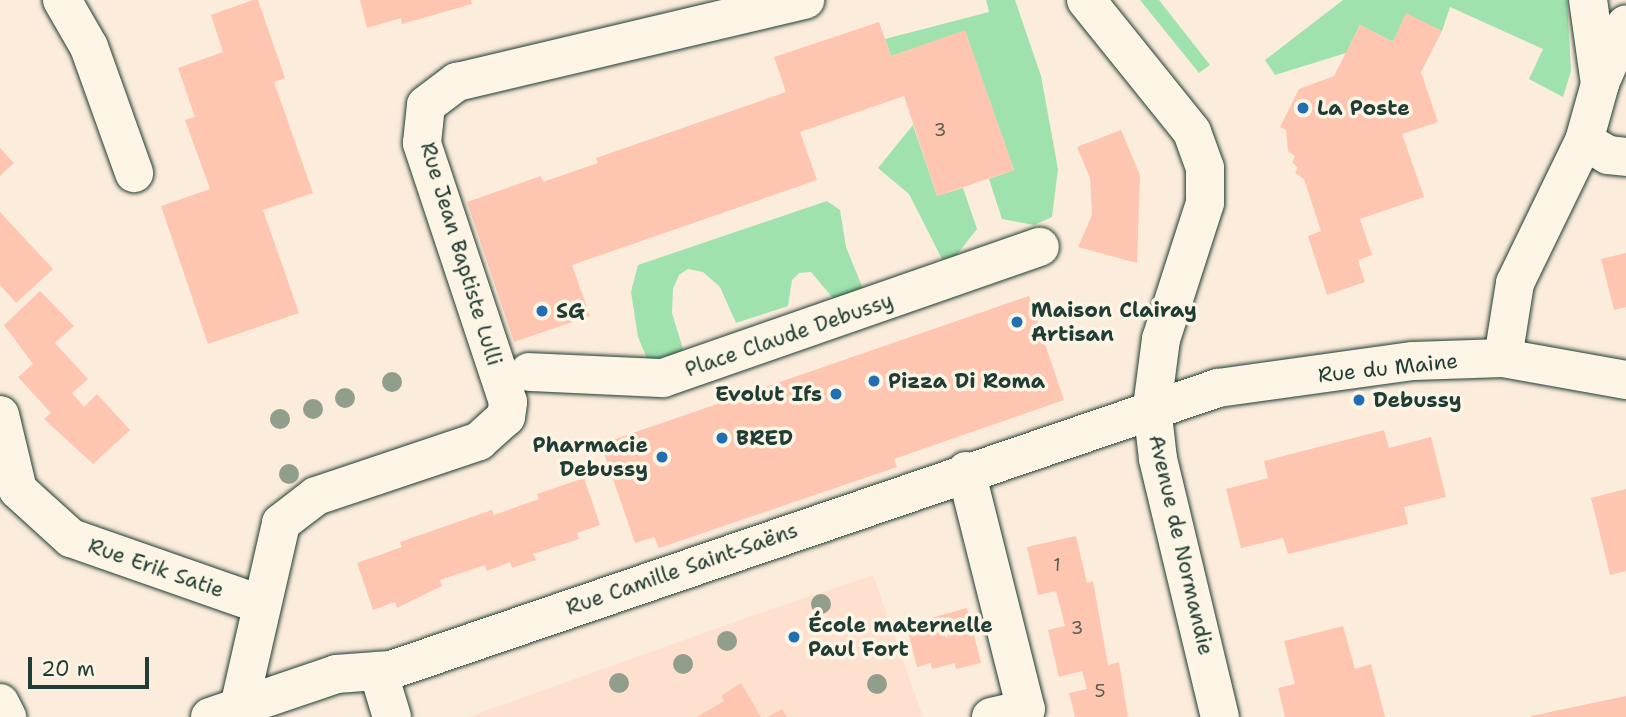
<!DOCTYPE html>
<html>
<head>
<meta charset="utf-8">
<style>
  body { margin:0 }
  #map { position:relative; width:1626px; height:717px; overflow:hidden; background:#fcecdb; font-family:"Shantell Sans",sans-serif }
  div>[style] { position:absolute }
  .built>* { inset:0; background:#fde1ce }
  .green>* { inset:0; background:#9fe2ae }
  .building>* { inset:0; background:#fec6b1 }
  .roads { filter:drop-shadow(0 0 2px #1f3d34) drop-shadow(0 0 2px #1f3d34) }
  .minor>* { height:38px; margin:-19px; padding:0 19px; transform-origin:19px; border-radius:19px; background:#fcf5e5 }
  .trees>* { width:20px; height:20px; margin:-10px; border-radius:50%; background:#919e8c }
  .dots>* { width:19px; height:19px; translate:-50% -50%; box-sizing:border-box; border:4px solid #fcf5e5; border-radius:50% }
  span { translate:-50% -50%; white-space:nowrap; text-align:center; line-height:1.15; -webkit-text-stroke:7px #fcf5e5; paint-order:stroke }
  .number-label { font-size:18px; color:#575f53 }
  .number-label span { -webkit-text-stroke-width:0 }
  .poi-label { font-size:21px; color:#1f3d34; font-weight:700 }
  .left { translate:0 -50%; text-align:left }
  .right { translate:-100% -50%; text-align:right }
  .street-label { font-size:21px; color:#1f3d34 }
  .scale { position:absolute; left:28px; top:657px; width:121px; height:32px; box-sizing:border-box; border:4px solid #1f3d34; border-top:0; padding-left:9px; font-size:21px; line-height:24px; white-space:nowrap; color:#1f3d34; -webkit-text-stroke:5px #fcf5e5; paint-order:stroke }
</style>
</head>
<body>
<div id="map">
  <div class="built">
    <div style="clip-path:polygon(873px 575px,923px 717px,468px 717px,760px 613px)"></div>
  </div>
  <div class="green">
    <div style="clip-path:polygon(986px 0,1015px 0,1041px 76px,1058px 169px,1052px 217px,1034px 225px,1002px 219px,989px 179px,1014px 170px,965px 31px,891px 56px,885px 39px,989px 12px)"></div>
    <div style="clip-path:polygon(1140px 0,1159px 0,1210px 65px,1199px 73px)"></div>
    <div style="clip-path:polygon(1343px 0,1567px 0,1571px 71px,1563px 97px,1529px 79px,1543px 49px,1450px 7px,1442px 31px,1406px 14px,1393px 42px,1360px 25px,1346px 53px,1275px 75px,1265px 60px)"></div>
    <div style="clip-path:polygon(913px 125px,937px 196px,963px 188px,977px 229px,955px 257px,942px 259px,909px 194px,878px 168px)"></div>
    <div style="clip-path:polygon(827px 201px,840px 210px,846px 247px,863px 289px,837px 303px,811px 272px,799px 273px,792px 280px,788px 306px,736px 323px,720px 287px,703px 272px,688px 269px,679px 275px,673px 289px,672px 313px,683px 349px,682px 367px,653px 373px,638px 337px,631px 292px,638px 265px)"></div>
  </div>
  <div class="building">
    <div style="clip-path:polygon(253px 0,258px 0,285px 78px,274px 82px,313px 193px,263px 210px,299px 313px,208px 344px,161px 206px,210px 189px,185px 120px,195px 117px,178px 68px,223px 52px,211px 15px)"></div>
    <div style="clip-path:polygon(360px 0,471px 0,472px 4px,402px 24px,401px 18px,367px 28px)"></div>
    <div style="clip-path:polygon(1406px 13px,1442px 31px,1421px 72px,1438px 122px,1402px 134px,1424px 197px,1360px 219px,1372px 255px,1358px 260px,1365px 282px,1327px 295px,1308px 236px,1321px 231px,1304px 179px,1295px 173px,1298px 168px,1292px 162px,1295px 156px,1288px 151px,1286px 130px,1280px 127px,1299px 89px,1334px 76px,1360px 25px,1393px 42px)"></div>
    <div style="clip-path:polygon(879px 22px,891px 56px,965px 30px,1014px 170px,937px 196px,904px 96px,800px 132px,817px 180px,572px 265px,590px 316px,514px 342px,467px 202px,541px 176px,543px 182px,598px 163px,596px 158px,786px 92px,774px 57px)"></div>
    <div style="clip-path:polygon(1121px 130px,1140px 175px,1137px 263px,1078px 247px,1092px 215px,1090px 178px,1077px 147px)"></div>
    <div style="clip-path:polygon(0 148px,14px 163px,0 176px)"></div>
    <div style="clip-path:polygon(0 212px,53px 269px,16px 303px,0 285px)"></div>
    <div style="clip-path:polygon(1626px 253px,1626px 307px,1614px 310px,1601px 259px)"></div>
    <div style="clip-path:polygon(40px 291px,74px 326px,55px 343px,88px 379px,72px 393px,84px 407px,97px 394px,130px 430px,93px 464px,44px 419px,51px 413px,18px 377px,33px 364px,4px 325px)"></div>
    <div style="clip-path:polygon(1029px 296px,1064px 400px,894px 459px,897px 467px,659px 548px,654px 537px,635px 543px,601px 444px)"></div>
    <div style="clip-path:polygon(1384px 430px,1389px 448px,1431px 437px,1446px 497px,1404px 507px,1408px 524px,1305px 550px,1288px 554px,1283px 538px,1241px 548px,1226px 489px,1268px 478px,1264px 461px)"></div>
    <div style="clip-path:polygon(584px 478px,600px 525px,577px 533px,579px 539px,533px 554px,536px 560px,512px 568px,510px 562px,487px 571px,485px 565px,440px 580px,442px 586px,397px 608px,395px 602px,373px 610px,357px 563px,402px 547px,400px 542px,492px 510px,494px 515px,539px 499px,537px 494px)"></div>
    <div style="clip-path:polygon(1626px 489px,1626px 571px,1610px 575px,1591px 498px)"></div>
    <div style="clip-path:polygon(1076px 536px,1087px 583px,1093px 581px,1108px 665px,1119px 662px,1128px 717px,1075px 717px,1069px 693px,1087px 689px,1082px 671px,1059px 677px,1048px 630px,1065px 626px,1056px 591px,1038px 595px,1027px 547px)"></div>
    <div style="clip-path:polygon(967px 608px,981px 663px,956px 669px,955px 663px,932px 669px,931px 663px,917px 667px,908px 632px,922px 629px,920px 621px)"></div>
    <div style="clip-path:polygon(1343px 626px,1355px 669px,1371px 664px,1385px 717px,1285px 717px,1278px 688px,1295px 684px,1284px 641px)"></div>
    <div style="clip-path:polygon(741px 683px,761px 717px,697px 717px,724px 701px,721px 696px)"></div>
    <div style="clip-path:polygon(1626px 696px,1626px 717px,1531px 717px,1531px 716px)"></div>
    <div style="clip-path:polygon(782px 709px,787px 717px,768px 717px)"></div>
  </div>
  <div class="roads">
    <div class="minor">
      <div style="left:62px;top:0;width:54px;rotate:60.1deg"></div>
      <div style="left:89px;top:47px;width:134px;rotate:70.3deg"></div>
      <div style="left:1086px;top:0;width:169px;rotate:51.2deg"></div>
      <div style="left:1192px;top:132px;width:38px;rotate:70deg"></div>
      <div style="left:1205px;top:168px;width:35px;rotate:90deg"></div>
      <div style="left:1205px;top:203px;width:143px;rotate:107.9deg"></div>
      <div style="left:1161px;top:339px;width:69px;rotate:97.5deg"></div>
      <div style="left:1152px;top:407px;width:52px;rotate:83.4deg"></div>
      <div style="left:1158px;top:459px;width:265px;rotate:76.5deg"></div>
      <div style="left:1600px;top:83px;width:64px;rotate:-66.2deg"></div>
      <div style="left:1584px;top:141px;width:28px;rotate:30deg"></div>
      <div style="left:1608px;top:155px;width:18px;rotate:6deg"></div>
      <div style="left:1503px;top:358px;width:76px;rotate:-80.9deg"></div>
      <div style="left:1515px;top:283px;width:158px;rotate:-64.1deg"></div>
      <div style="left:1584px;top:141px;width:59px;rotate:-74.3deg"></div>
      <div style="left:1600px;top:84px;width:85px;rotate:-98.1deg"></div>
      <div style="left:529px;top:372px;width:134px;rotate:2.6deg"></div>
      <div style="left:663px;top:378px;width:399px;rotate:-19.2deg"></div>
      <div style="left:0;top:415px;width:77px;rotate:76.5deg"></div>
      <div style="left:18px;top:490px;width:72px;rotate:42.2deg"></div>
      <div style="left:71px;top:538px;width:202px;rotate:19.3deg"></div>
      <div style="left:966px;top:471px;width:245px;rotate:75.9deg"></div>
      <div style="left:1026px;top:709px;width:36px;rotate:167deg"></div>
      <div style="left:378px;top:671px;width:48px;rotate:73.1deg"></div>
      <div style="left:0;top:703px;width:16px;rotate:63deg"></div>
      <div style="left:239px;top:707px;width:189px;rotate:-77.1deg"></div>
      <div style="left:281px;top:523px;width:44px;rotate:-37.6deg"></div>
      <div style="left:316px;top:496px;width:172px;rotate:-18.6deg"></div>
      <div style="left:479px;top:441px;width:36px;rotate:-42deg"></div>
      <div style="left:506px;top:417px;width:15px;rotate:-82deg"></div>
      <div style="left:508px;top:402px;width:273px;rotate:-108.4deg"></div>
      <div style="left:422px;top:143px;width:38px;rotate:-84deg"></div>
      <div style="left:426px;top:105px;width:39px;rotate:-37deg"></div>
      <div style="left:457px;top:82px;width:358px;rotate:-13.3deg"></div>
      <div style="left:210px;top:717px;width:133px;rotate:-18.8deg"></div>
      <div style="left:336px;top:674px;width:55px;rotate:-4.2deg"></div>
      <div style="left:391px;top:670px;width:874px;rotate:-18.83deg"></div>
      <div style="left:1218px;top:388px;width:197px;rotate:-7.9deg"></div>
      <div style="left:1413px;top:361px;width:90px;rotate:-1.9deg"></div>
      <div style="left:1503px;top:358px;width:125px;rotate:10.1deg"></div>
    </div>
  </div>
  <div class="trees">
    <div style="left:392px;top:382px"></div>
    <div style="left:345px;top:398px"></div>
    <div style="left:313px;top:409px"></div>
    <div style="left:280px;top:419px"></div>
    <div style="left:289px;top:474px"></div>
    <div style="left:821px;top:604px"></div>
    <div style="left:727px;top:641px"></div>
    <div style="left:683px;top:664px"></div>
    <div style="left:619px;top:683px"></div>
    <div style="left:877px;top:684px"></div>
  </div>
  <div class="dots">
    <div style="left:1303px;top:108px;background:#1f6fb2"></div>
    <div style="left:542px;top:311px;background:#1f6fb2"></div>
    <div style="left:1017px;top:322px;background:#1f6fb2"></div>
    <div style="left:874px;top:381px;background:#1f6fb2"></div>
    <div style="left:836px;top:394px;background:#1f6fb2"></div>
    <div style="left:1359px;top:400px;background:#1f6fb2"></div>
    <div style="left:722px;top:438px;background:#1f6fb2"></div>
    <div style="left:662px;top:457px;background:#1f6fb2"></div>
    <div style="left:794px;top:637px;background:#1f6fb2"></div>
  </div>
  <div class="number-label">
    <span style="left:940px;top:130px">3</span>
    <span style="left:1057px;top:565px">1</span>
    <span style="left:1077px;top:628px">3</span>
    <span style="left:1100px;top:691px">5</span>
  </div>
  <div class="poi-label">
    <span class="left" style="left:1317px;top:108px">La Poste</span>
    <span class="left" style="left:1031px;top:322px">Maison Clairay<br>Artisan</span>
    <span class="left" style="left:556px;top:311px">SG</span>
    <span class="left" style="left:888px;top:381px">Pizza Di Roma</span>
    <span class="right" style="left:822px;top:394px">Evolut Ifs</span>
    <span class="left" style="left:1373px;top:400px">Debussy</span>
    <span class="left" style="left:736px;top:438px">BRED</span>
    <span class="right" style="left:648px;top:457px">Pharmacie<br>Debussy</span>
    <span class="left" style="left:808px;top:637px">École maternelle<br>Paul Fort</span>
  </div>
  <div class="street-label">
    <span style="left:461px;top:254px;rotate:73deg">Rue Jean Baptiste Lulli</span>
    <span style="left:789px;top:335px;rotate:-19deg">Place Claude Debussy</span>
    <span style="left:1388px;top:368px;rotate:-6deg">Rue du Maine</span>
    <span style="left:1181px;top:545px;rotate:77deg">Avenue de Normandie</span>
    <span style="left:156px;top:568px;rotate:19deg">Rue Erik Satie</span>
    <span style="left:682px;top:569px;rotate:-19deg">Rue Camille Saint-Saëns</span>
  </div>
  <div class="scale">20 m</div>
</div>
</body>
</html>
